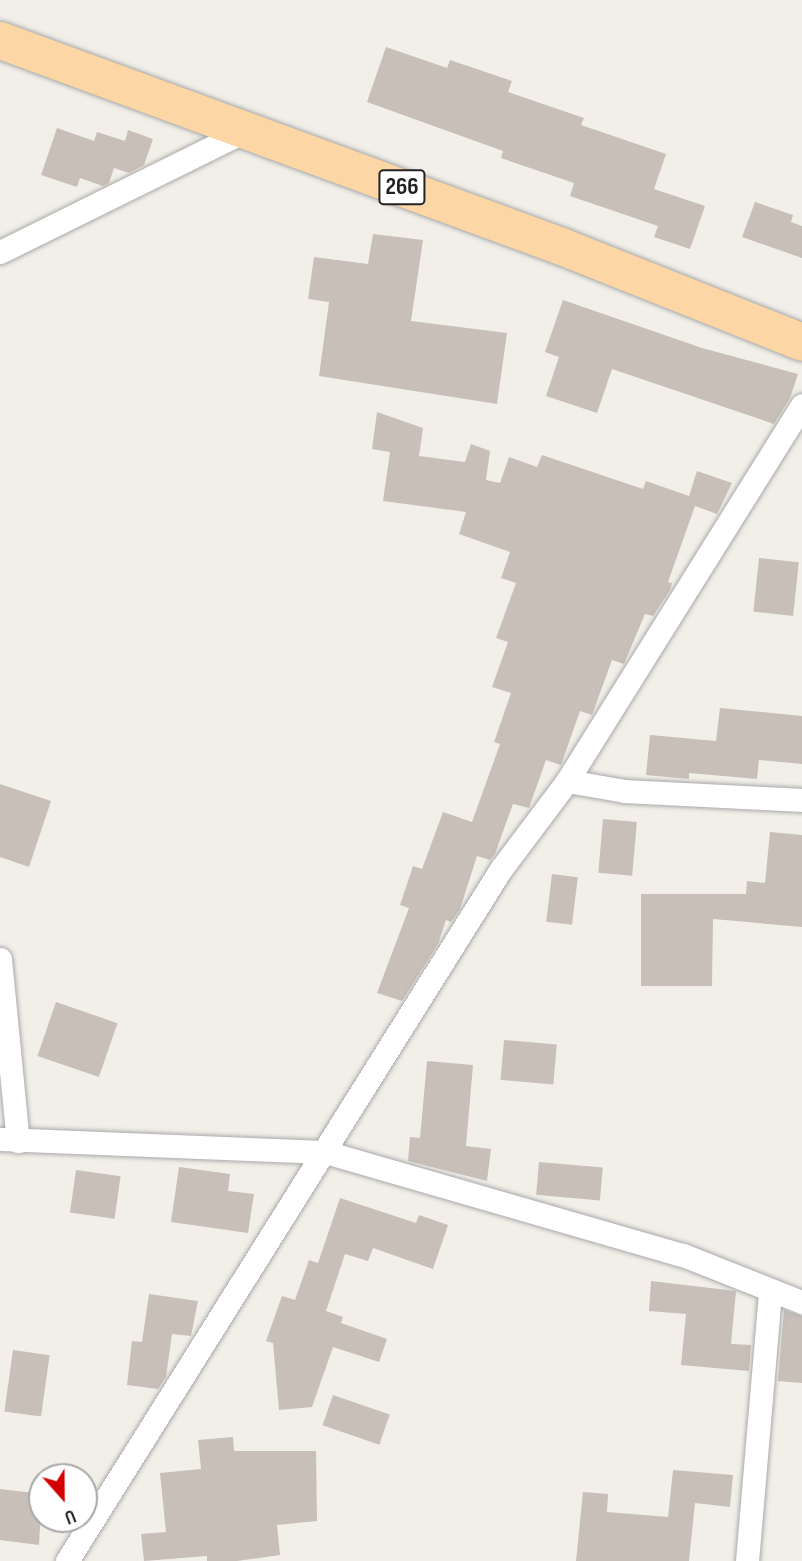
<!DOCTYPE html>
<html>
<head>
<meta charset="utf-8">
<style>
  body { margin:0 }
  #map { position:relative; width:802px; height:1561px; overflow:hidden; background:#f2efe9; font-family:"Sofia Sans Condensed",sans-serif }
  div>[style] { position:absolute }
  .building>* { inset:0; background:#c7bfb8; transform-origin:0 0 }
  .roads { filter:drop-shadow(0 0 2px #a9a9a9) drop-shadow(0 0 2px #a9a9a9) }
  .minor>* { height:23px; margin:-11.5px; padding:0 11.5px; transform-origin:11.5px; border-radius:11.5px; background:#fff }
  .primary>* { height:37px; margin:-18.5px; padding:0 18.5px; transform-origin:18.5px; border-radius:18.5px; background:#fcd6a4 }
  span { translate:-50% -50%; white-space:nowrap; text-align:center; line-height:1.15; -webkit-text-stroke:5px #fff; paint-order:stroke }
  .shield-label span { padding:2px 5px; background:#fff; border:2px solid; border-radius:5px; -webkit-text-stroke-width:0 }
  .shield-label { font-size:24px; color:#222; font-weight:700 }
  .north { position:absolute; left:28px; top:1463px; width:70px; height:70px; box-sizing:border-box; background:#fff; border:2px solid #a7a7a7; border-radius:50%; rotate:159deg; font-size:19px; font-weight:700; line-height:28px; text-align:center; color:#222 }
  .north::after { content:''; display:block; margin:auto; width:24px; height:32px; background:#d40000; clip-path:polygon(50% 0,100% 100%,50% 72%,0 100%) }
</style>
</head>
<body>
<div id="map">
  <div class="building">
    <div style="clip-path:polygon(386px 47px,447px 68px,450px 60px,512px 81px,508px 92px,584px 118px,581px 125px,666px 154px,654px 189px,705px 206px,690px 249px,654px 237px,658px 226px,570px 196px,574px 183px,501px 158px,503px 151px,367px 102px)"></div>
    <div style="clip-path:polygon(57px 128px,94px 141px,97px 132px,125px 141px,128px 130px,153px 139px,144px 165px,129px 173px,114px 168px,109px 183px,103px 186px,80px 178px,77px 187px,41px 175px)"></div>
    <div style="clip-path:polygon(755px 202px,793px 215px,791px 222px,802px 226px,802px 258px,742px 237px)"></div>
    <div style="clip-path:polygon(373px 234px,423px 240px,411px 321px,507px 333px,497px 404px,319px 376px,329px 302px,308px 299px,314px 257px,368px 264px)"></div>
    <div style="clip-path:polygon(563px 300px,702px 348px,798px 374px,790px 398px,774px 424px,612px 369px,597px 413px,546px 396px,559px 357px,545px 352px)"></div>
    <div style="clip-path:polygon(377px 412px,423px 428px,419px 456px,465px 462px,471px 444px,490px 451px,486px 480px,500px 483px,509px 457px,537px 467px,542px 455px,643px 489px,646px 481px,689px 496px,697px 471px,732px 483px,717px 514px,695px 506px,668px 582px,672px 583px,670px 590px,653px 616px,645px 614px,624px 664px,612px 660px,592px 715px,580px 711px,561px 765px,546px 760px,529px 808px,513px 804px,495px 854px,490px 860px,477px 856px,460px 909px,451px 922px,446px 920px,438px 944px,402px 1001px,377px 993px,409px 908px,400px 905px,413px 866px,422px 869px,443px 812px,472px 822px,500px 744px,494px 742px,511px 693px,492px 687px,508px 642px,496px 638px,516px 583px,501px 578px,510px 552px,459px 534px,466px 512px,383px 501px,390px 452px,372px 449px)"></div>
    <div style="left:759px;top:558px;width:40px;height:54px;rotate:6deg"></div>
    <div style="clip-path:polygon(720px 708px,802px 716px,802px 764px,759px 760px,757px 779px,689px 773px,689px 779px,646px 775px,650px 735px,716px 741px)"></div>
    <div style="clip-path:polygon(0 784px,51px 801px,29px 867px,0 857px)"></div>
    <div style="left:603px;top:819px;width:34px;height:54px;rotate:5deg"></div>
    <div style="clip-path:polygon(770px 832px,802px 835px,802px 927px,713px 919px,712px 986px,641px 986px,641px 894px,746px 894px,747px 881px,765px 883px)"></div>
    <div style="left:552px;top:874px;width:26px;height:48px;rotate:7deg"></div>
    <div style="left:56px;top:1002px;width:65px;height:57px;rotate:19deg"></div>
    <div style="left:504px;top:1040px;width:53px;height:40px;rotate:5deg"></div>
    <div style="clip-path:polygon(427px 1061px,473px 1065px,466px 1146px,491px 1149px,487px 1181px,408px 1161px,410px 1137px,420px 1138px)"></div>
    <div style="left:539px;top:1162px;width:64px;height:33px;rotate:5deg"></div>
    <div style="clip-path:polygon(179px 1167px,230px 1174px,228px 1191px,254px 1194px,248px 1233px,171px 1222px)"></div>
    <div style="left:76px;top:1170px;width:45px;height:43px;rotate:8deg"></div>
    <div style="clip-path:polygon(340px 1198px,416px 1223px,419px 1215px,448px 1225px,433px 1269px,373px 1248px,368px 1261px,345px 1254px,326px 1311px,343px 1317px,341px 1323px,387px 1339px,379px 1362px,333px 1347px,312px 1407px,279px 1410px,273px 1343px,266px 1341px,282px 1296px,295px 1300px,309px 1260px,318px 1263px)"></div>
    <div style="clip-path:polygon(651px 1281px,736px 1291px,731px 1344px,751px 1345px,749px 1371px,681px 1365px,686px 1314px,649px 1311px)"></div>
    <div style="clip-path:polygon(149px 1294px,198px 1301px,191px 1336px,172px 1334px,166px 1377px,158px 1389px,127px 1385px,132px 1341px,142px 1342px)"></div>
    <div style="clip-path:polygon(784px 1310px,802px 1316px,802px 1383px,778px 1381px)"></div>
    <div style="left:13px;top:1350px;width:37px;height:62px;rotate:8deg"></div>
    <div style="left:333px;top:1395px;width:60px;height:32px;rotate:19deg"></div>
    <div style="clip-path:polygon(233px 1437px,234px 1451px,316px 1451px,317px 1521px,277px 1525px,280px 1555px,237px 1561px,207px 1561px,207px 1556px,144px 1561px,141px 1534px,166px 1532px,160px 1473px,201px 1469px,198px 1440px)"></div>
    <div style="clip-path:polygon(673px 1470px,733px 1475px,730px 1507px,695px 1503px,689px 1561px,576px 1561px,583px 1492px,608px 1494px,607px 1512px,668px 1517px)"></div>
    <div style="clip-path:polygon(0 1489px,42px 1494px,39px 1545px,0 1540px)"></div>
  </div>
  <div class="roads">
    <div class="minor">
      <div style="left:0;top:252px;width:275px;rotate:-26.3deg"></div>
      <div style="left:567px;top:781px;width:443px;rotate:-58deg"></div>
      <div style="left:0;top:959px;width:183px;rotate:84.4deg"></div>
      <div style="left:0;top:1139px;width:325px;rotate:2.3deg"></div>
      <div style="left:325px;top:1152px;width:373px;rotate:16.1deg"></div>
      <div style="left:683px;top:1255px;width:128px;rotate:21.6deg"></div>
      <div style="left:67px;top:1561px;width:817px;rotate:-57.91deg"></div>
      <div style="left:501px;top:869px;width:110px;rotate:-53.1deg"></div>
      <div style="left:567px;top:781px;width:59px;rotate:9.8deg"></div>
      <div style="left:625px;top:791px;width:177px;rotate:2.9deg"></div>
      <div style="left:747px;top:1561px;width:270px;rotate:-85.1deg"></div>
    </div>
    <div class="primary">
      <div style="left:0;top:40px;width:598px;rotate:20.16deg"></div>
      <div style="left:561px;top:246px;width:259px;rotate:21.7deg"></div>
    </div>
  </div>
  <div class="shield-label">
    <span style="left:402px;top:187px">266</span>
  </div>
  <div class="north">U</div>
</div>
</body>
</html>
